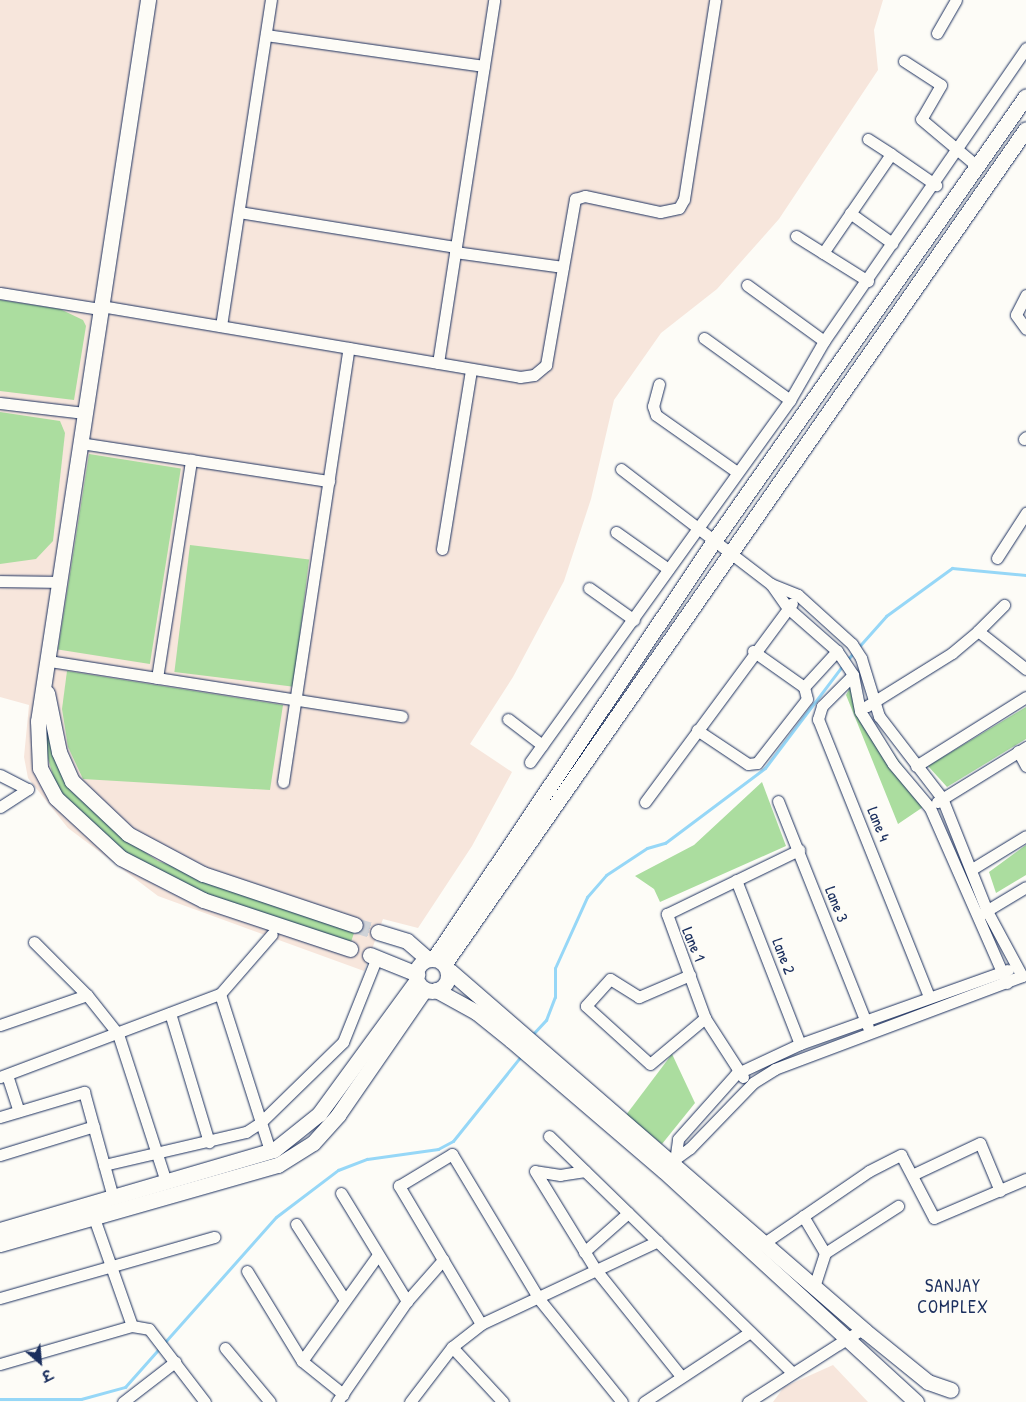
<!DOCTYPE html>
<html>
<head>
<meta charset="utf-8">
<style>
  body { margin:0 }
  #map { position:relative; width:1026px; height:1402px; overflow:hidden; background:#fdfcf7; font-family:"Patrick Hand","Playpen Sans Deva",sans-serif }
  div>[style] { position:absolute }
  .built>* { inset:0; background:#f7e6dc }
  .green>* { inset:0; background:#abdd9f; transform-origin:0 0 }
  .stream>* { height:3px; margin:-1.5px; padding:0 1.5px; transform-origin:1.5px; border-radius:1.5px; background:#96d7f7 }
  .secondary-tunnel>* { height:15px; margin-top:-7.5px; transform-origin:0; background:repeating-linear-gradient(90deg,#d0d3d8 0 15px,transparent 0 23px) }
  .roads { filter:drop-shadow(0 0 1px #1b2f5e) drop-shadow(0 0 1px #1b2f5e) }
  .street>* { height:11px; margin:-5.5px; padding:0 5.5px; transform-origin:5.5px; border-radius:5.5px; background:#fdfcf7 }
  .secondary>* { height:15px; margin:-7.5px; padding:0 7.5px; transform-origin:7.5px; border-radius:7.5px; background:#fdfcf7 }
  .secondary>.ring { margin:-7.5px; padding:0; box-sizing:content-box; background:none; border:15px solid #fdfcf7; border-radius:50% }
  span { translate:-50% -50%; white-space:nowrap; text-align:center; line-height:1.15; -webkit-text-stroke:4px #fdfcf7; paint-order:stroke }
  .street-label { font-size:16px; color:#1b2f5e }
  .neighbourhood-label { font-size:18px; color:#1b2f5e; letter-spacing:1px }
  .north { position:absolute; left:15px; top:1337px; width:50px; height:50px; -webkit-text-stroke:4px #fdfcf7; paint-order:stroke; rotate:153deg; font-size:14px; font-weight:700; line-height:20px; text-align:center; color:#1b2f5e }
  .north::after { content:''; display:block; margin:auto; width:18px; height:22px; background:#1b2f5e; clip-path:polygon(50% 0,100% 100%,50% 72%,0 100%) }
</style>
</head>
<body>
<div id="map">
  <div class="built">
    <div style="clip-path:polygon(0 0,883px 0,874px 30px,878px 70px,779px 219px,717px 289px,661px 333px,614px 400px,591px 499px,564px 581px,513px 677px,470px 744px,512px 772px,472px 846px,418px 928px,383px 919px,364px 971px,158px 896px,68px 828px,28px 778px,24px 757px,29px 705px,0 697px)"></div>
    <div style="clip-path:polygon(833px 1365px,868px 1402px,773px 1402px,784px 1387px)"></div>
  </div>
  <div class="green">
    <div style="clip-path:polygon(0 300px,60px 309px,83px 320px,86px 326px,74px 400px,0 391px)"></div>
    <div style="clip-path:polygon(0 412px,60px 421px,65px 433px,53px 541px,36px 559px,0 564px)"></div>
    <div style="left:89px;top:454px;width:93px;height:198px;rotate:9deg"></div>
    <div style="left:190px;top:545px;width:120px;height:128px;rotate:7deg"></div>
    <div style="clip-path:polygon(67px 671px,283px 705px,270px 790px,83px 779px,68px 747px,62px 709px)"></div>
    <div style="clip-path:polygon(852px 684px,862px 710px,929px 803px,898px 824px,846px 695px)"></div>
    <div style="clip-path:polygon(46px 707px,60px 769px,71px 791px,130px 842px,158px 861px,355px 930px,351px 942px,196px 892px,124px 853px,57px 789px,42px 738px)"></div>
    <div style="clip-path:polygon(1026px 707px,1026px 739px,947px 787px,928px 766px)"></div>
    <div style="clip-path:polygon(762px 782px,786px 846px,660px 902px,654px 889px,635px 876px,694px 845px)"></div>
    <div style="clip-path:polygon(1026px 845px,1026px 875px,996px 893px,989px 872px)"></div>
    <div style="clip-path:polygon(672px 1054px,695px 1103px,662px 1144px,626px 1115px)"></div>
  </div>
  <div class="stream">
    <div style="left:847px;top:660px;width:59px;rotate:-48.4deg"></div>
    <div style="left:886px;top:616px;width:82px;rotate:-36deg"></div>
    <div style="left:952px;top:568px;width:74px;rotate:5.4deg"></div>
    <div style="left:532px;top:1035px;width:21px;rotate:-47deg"></div>
    <div style="left:546px;top:1020px;width:25px;rotate:-69deg"></div>
    <div style="left:555px;top:997px;width:29px;rotate:-90deg"></div>
    <div style="left:555px;top:968px;width:78px;rotate:-65.7deg"></div>
    <div style="left:587px;top:897px;width:29px;rotate:-49deg"></div>
    <div style="left:606px;top:875px;width:49px;rotate:-33.4deg"></div>
    <div style="left:647px;top:848px;width:19px;rotate:-16deg"></div>
    <div style="left:665px;top:843px;width:125px;rotate:-36.9deg"></div>
    <div style="left:765px;top:768px;width:129px;rotate:-52.9deg"></div>
    <div style="left:0;top:1399px;width:81px"></div>
    <div style="left:81px;top:1399px;width:46px;rotate:-15.3deg"></div>
    <div style="left:125px;top:1387px;width:227px;rotate:-48.4deg"></div>
    <div style="left:276px;top:1217px;width:78px;rotate:-37.2deg"></div>
    <div style="left:338px;top:1170px;width:31px;rotate:-21deg"></div>
    <div style="left:367px;top:1159px;width:72px;rotate:-8deg"></div>
    <div style="left:438px;top:1149px;width:17px;rotate:-28deg"></div>
    <div style="left:453px;top:1141px;width:109px;rotate:-51.3deg"></div>
  </div>
  <div class="secondary-tunnel">
    <div style="left:355px;top:925px;width:24px;rotate:17deg"></div>
  </div>
  <div class="roads">
    <div class="street">
      <div style="left:937px;top:33px;width:38px;rotate:-60deg"></div>
      <div style="left:266px;top:35px;width:220px;rotate:8.1deg"></div>
      <div style="left:904px;top:61px;width:44px;rotate:33deg"></div>
      <div style="left:941px;top:85px;width:39px;rotate:120deg"></div>
      <div style="left:921px;top:119px;width:75px;rotate:40.1deg"></div>
      <div style="left:868px;top:139px;width:27px;rotate:33deg"></div>
      <div style="left:239px;top:212px;width:220px;rotate:9.2deg"></div>
      <div style="left:850px;top:213px;width:52px;rotate:35.5deg"></div>
      <div style="left:796px;top:236px;width:85px;rotate:32deg"></div>
      <div style="left:455px;top:252px;width:109px;rotate:7.9deg"></div>
      <div style="left:823px;top:253px;width:120px;rotate:-55.5deg"></div>
      <div style="left:891px;top:154px;width:55px;rotate:34.6deg"></div>
      <div style="left:747px;top:285px;width:95px;rotate:36deg"></div>
      <div style="left:0;top:293px;width:101px;rotate:9.1deg"></div>
      <div style="left:1026px;top:295px;width:22px;rotate:117deg"></div>
      <div style="left:1016px;top:315px;width:17px;rotate:54deg"></div>
      <div style="left:101px;top:306px;width:425px;rotate:9.6deg"></div>
      <div style="left:520px;top:377px;width:14px;rotate:-8deg"></div>
      <div style="left:534px;top:375px;width:16px;rotate:-40deg"></div>
      <div style="left:546px;top:365px;width:169px;rotate:-80.1deg"></div>
      <div style="left:575px;top:199px;width:10px;rotate:-17deg"></div>
      <div style="left:585px;top:196px;width:77px;rotate:12deg"></div>
      <div style="left:660px;top:212px;width:19px;rotate:-12deg"></div>
      <div style="left:679px;top:208px;width:10px;rotate:-61deg"></div>
      <div style="left:684px;top:199px;width:201px;rotate:-81.1deg"></div>
      <div style="left:221px;top:326px;width:330px;rotate:-81.3deg"></div>
      <div style="left:704px;top:338px;width:106px;rotate:35.8deg"></div>
      <div style="left:438px;top:363px;width:367px;rotate:-81.2deg"></div>
      <div style="left:659px;top:384px;width:23px;rotate:105deg"></div>
      <div style="left:653px;top:406px;width:9px;rotate:72deg"></div>
      <div style="left:656px;top:415px;width:99px;rotate:35.1deg"></div>
      <div style="left:0;top:403px;width:85px;rotate:6.8deg"></div>
      <div style="left:1024px;top:439px;width:3px;rotate:-45deg"></div>
      <div style="left:80px;top:443px;width:252px;rotate:8.7deg"></div>
      <div style="left:621px;top:469px;width:189px;rotate:37.5deg"></div>
      <div style="left:771px;top:584px;width:29px;rotate:22deg"></div>
      <div style="left:798px;top:595px;width:73px;rotate:42.2deg"></div>
      <div style="left:852px;top:644px;width:17px;rotate:57deg"></div>
      <div style="left:861px;top:658px;width:61px;rotate:72.8deg"></div>
      <div style="left:879px;top:716px;width:103px;rotate:52.5deg"></div>
      <div style="left:942px;top:798px;width:122px;rotate:68.3deg"></div>
      <div style="left:987px;top:911px;width:74px;rotate:61.7deg"></div>
      <div style="left:1022px;top:976px;width:264px;rotate:159.4deg"></div>
      <div style="left:775px;top:1069px;width:26px;rotate:148deg"></div>
      <div style="left:753px;top:1083px;width:91px;rotate:134.1deg"></div>
      <div style="left:690px;top:1148px;width:31px;rotate:144deg"></div>
      <div style="left:616px;top:532px;width:64px;rotate:35.4deg"></div>
      <div style="left:442px;top:549px;width:182px;rotate:-80.8deg"></div>
      <div style="left:997px;top:558px;width:54px;rotate:-57.2deg"></div>
      <div style="left:0;top:581px;width:58px;rotate:1deg"></div>
      <div style="left:771px;top:584px;width:29px;rotate:55deg"></div>
      <div style="left:788px;top:608px;width:65px;rotate:41.3deg"></div>
      <div style="left:837px;top:651px;width:29px;rotate:56deg"></div>
      <div style="left:853px;top:675px;width:37px;rotate:79deg"></div>
      <div style="left:860px;top:711px;width:62px;rotate:58.1deg"></div>
      <div style="left:893px;top:764px;width:57px;rotate:49.9deg"></div>
      <div style="left:930px;top:808px;width:191px;rotate:66.3deg"></div>
      <div style="left:589px;top:588px;width:55px;rotate:35.4deg"></div>
      <div style="left:978px;top:631px;width:37px;rotate:-45deg"></div>
      <div style="left:753px;top:651px;width:62px;rotate:35.2deg"></div>
      <div style="left:49px;top:661px;width:357px;rotate:8.9deg"></div>
      <div style="left:853px;top:675px;width:44px;rotate:135deg"></div>
      <div style="left:822px;top:706px;width:14px;rotate:107deg"></div>
      <div style="left:818px;top:719px;width:298px;rotate:68.2deg"></div>
      <div style="left:157px;top:678px;width:221px;rotate:-81.1deg"></div>
      <div style="left:867px;top:706px;width:100px;rotate:-31.9deg"></div>
      <div style="left:952px;top:653px;width:34px;rotate:-40deg"></div>
      <div style="left:978px;top:631px;width:61px;rotate:38.4deg"></div>
      <div style="left:508px;top:719px;width:43px;rotate:37.4deg"></div>
      <div style="left:697px;top:730px;width:61px;rotate:33.7deg"></div>
      <div style="left:748px;top:764px;width:9px;rotate:-6deg"></div>
      <div style="left:757px;top:763px;width:81px;rotate:-52deg"></div>
      <div style="left:807px;top:699px;width:12px;rotate:-104deg"></div>
      <div style="left:804px;top:687px;width:49px;rotate:-47.5deg"></div>
      <div style="left:1018px;top:751px;width:17px;rotate:62deg"></div>
      <div style="left:530px;top:762px;width:446px;rotate:-54.3deg"></div>
      <div style="left:790px;top:400px;width:68px;rotate:-60deg"></div>
      <div style="left:824px;top:341px;width:356px;rotate:-55.4deg"></div>
      <div style="left:916px;top:766px;width:130px;rotate:-32.1deg"></div>
      <div style="left:0;top:775px;width:31px;rotate:27deg"></div>
      <div style="left:28px;top:789px;width:33px;rotate:147deg"></div>
      <div style="left:283px;top:782px;width:439px;rotate:-81.4deg"></div>
      <div style="left:778px;top:801px;width:243px;rotate:68.3deg"></div>
      <div style="left:645px;top:802px;width:247px;rotate:-53.5deg"></div>
      <div style="left:937px;top:802px;width:105px;rotate:-31.7deg"></div>
      <div style="left:972px;top:869px;width:63px;rotate:-31.4deg"></div>
      <div style="left:736px;top:880px;width:176px;rotate:68.7deg"></div>
      <div style="left:981px;top:914px;width:52px;rotate:-31deg"></div>
      <div style="left:34px;top:942px;width:75px;rotate:45deg"></div>
      <div style="left:690px;top:975px;width:56px;rotate:156.7deg"></div>
      <div style="left:639px;top:997px;width:34px;rotate:-148deg"></div>
      <div style="left:610px;top:979px;width:36px;rotate:132deg"></div>
      <div style="left:586px;top:1006px;width:86px;rotate:42.2deg"></div>
      <div style="left:650px;top:1064px;width:72px;rotate:-39.9deg"></div>
      <div style="left:220px;top:994px;width:165px;rotate:72.3deg"></div>
      <div style="left:170px;top:1013px;width:135px;rotate:73.2deg"></div>
      <div style="left:0;top:1025px;width:92px;rotate:-19deg"></div>
      <div style="left:87px;top:995px;width:50px;rotate:51.5deg"></div>
      <div style="left:118px;top:1034px;width:156px;rotate:72deg"></div>
      <div style="left:7px;top:1075px;width:38px;rotate:72deg"></div>
      <div style="left:0;top:1077px;width:235px;rotate:-20.7deg"></div>
      <div style="left:220px;top:994px;width:79px;rotate:-49.1deg"></div>
      <div style="left:743px;top:1077px;width:70px;rotate:-122.8deg"></div>
      <div style="left:705px;top:1018px;width:111px;rotate:-110.1deg"></div>
      <div style="left:667px;top:914px;width:147px;rotate:-25.9deg"></div>
      <div style="left:0;top:1117px;width:88px;rotate:-16.6deg"></div>
      <div style="left:84px;top:1092px;width:109px;rotate:74.6deg"></div>
      <div style="left:549px;top:1136px;width:339px;rotate:44.2deg"></div>
      <div style="left:676px;top:1154px;width:15px;rotate:-82deg"></div>
      <div style="left:678px;top:1139px;width:87px;rotate:-48.3deg"></div>
      <div style="left:736px;top:1074px;width:71px;rotate:-25.1deg"></div>
      <div style="left:800px;top:1044px;width:221px;rotate:-19.6deg"></div>
      <div style="left:0;top:1155px;width:98px;rotate:-17.1deg"></div>
      <div style="left:104px;top:1165px;width:146px;rotate:-13.1deg"></div>
      <div style="left:246px;top:1132px;width:17px;rotate:-33deg"></div>
      <div style="left:260px;top:1123px;width:116px;rotate:-44.3deg"></div>
      <div style="left:343px;top:1042px;width:92px;rotate:-68.2deg"></div>
      <div style="left:585px;top:1171px;width:25px;rotate:171deg"></div>
      <div style="left:560px;top:1175px;width:25px;rotate:-171deg"></div>
      <div style="left:535px;top:1171px;width:116px;rotate:58.4deg"></div>
      <div style="left:596px;top:1270px;width:134px;rotate:51.3deg"></div>
      <div style="left:912px;top:1175px;width:75px;rotate:-25.2deg"></div>
      <div style="left:980px;top:1143px;width:52px;rotate:67.4deg"></div>
      <div style="left:341px;top:1193px;width:127px;rotate:58.6deg"></div>
      <div style="left:803px;top:1216px;width:43px;rotate:59.3deg"></div>
      <div style="left:825px;top:1253px;width:36px;rotate:108deg"></div>
      <div style="left:94px;top:1218px;width:114px;rotate:70.6deg"></div>
      <div style="left:296px;top:1224px;width:90px;rotate:57.2deg"></div>
      <div style="left:764px;top:1243px;width:127px;rotate:-34.4deg"></div>
      <div style="left:869px;top:1171px;width:36px;rotate:-27deg"></div>
      <div style="left:901px;top:1155px;width:71px;rotate:62.4deg"></div>
      <div style="left:934px;top:1218px;width:100px;rotate:-23deg"></div>
      <div style="left:584px;top:1252px;width:59px;rotate:-41.6deg"></div>
      <div style="left:825px;top:1253px;width:87px;rotate:-32.8deg"></div>
      <div style="left:247px;top:1271px;width:105px;rotate:58.6deg"></div>
      <div style="left:302px;top:1361px;width:53px;rotate:38.8deg"></div>
      <div style="left:0;top:1298px;width:223px;rotate:-15.9deg"></div>
      <div style="left:481px;top:1324px;width:161px;rotate:-120.7deg"></div>
      <div style="left:399px;top:1186px;width:62px;rotate:-31.1deg"></div>
      <div style="left:452px;top:1154px;width:169px;rotate:59deg"></div>
      <div style="left:539px;top:1299px;width:132px;rotate:51.1deg"></div>
      <div style="left:452px;top:1347px;width:75px;rotate:47.2deg"></div>
      <div style="left:225px;top:1348px;width:70px;rotate:50.2deg"></div>
      <div style="left:302px;top:1361px;width:130px;rotate:-54.4deg"></div>
      <div style="left:0;top:1364px;width:137px;rotate:-16.1deg"></div>
      <div style="left:132px;top:1326px;width:17px;rotate:10deg"></div>
      <div style="left:149px;top:1329px;width:92px;rotate:52.5deg"></div>
      <div style="left:123px;top:1402px;width:66px;rotate:-37.6deg"></div>
      <div style="left:337px;top:1402px;width:123px;rotate:-55.3deg"></div>
      <div style="left:407px;top:1301px;width:55px;rotate:-48.7deg"></div>
      <div style="left:410px;top:1402px;width:69px;rotate:-52.6deg"></div>
      <div style="left:452px;top:1347px;width:37px;rotate:-38deg"></div>
      <div style="left:481px;top:1324px;width:195px;rotate:-25.1deg"></div>
      <div style="left:644px;top:1402px;width:127px;rotate:-33.4deg"></div>
      <div style="left:748px;top:1402px;width:135px;rotate:-32.6deg"></div>
    </div>
    <div class="secondary">
      <div style="left:148px;top:0;width:729px;rotate:98.67deg"></div>
      <div style="left:38px;top:721px;width:47px;rotate:87.6deg"></div>
      <div style="left:40px;top:768px;width:34px;rotate:62deg"></div>
      <div style="left:56px;top:798px;width:88px;rotate:42.7deg"></div>
      <div style="left:121px;top:858px;width:92px;rotate:27.1deg"></div>
      <div style="left:203px;top:900px;width:155px;rotate:18.4deg"></div>
      <div style="left:47px;top:693px;width:60px;rotate:78.5deg"></div>
      <div style="left:59px;top:752px;width:32px;rotate:66deg"></div>
      <div style="left:72px;top:781px;width:77px;rotate:43.4deg"></div>
      <div style="left:128px;top:834px;width:85px;rotate:28.1deg"></div>
      <div style="left:203px;top:874px;width:160px;rotate:18.5deg"></div>
      <div style="left:378px;top:932px;width:30px;rotate:17deg"></div>
      <div style="left:407px;top:941px;width:28px;rotate:41deg"></div>
      <div style="left:370px;top:955px;width:51px;rotate:22deg"></div>
      <div style="left:435px;top:957px;width:501px;rotate:-56.15deg"></div>
      <div style="left:714px;top:541px;width:543px;rotate:-54.96deg"></div>
      <div class="ring" style="left:416px;top:959px;width:17px;height:17px"></div>
      <div style="left:445px;top:963px;width:1016px;rotate:-55.14deg"></div>
      <div style="left:450px;top:971px;width:549px;rotate:40.94deg"></div>
      <div style="left:865px;top:1331px;width:81px;rotate:39deg"></div>
      <div style="left:928px;top:1382px;width:24px;rotate:19deg"></div>
      <div style="left:436px;top:990px;width:46px;rotate:28.8deg"></div>
      <div style="left:476px;top:1012px;width:45px;rotate:38.7deg"></div>
      <div style="left:511px;top:1040px;width:201px;rotate:40.6deg"></div>
      <div style="left:664px;top:1171px;width:342px;rotate:42.5deg"></div>
      <div style="left:0;top:1230px;width:285px;rotate:-16.3deg"></div>
      <div style="left:274px;top:1150px;width:58px;rotate:-38.7deg"></div>
      <div style="left:319px;top:1114px;width:162px;rotate:-53.8deg"></div>
      <div style="left:0;top:1244px;width:289px;rotate:-15.9deg"></div>
      <div style="left:278px;top:1165px;width:41px;rotate:-32.2deg"></div>
      <div style="left:313px;top:1143px;width:38px;rotate:-48deg"></div>
      <div style="left:338px;top:1115px;width:150px;rotate:-55.4deg"></div>
    </div>
  </div>
  <div class="street-label">
    <span style="left:879px;top:824px;rotate:68deg">Lane 4</span>
    <span style="left:837px;top:904px;rotate:68deg">Lane 3</span>
    <span style="left:694px;top:944px;rotate:67deg">Lane 1</span>
    <span style="left:784px;top:956px;rotate:69deg">Lane 2</span>
  </div>
  <div class="neighbourhood-label">
    <span style="left:953px;top:1297px">SANJAY<br>COMPLEX</span>
  </div>
  <div class="north">उ</div>
</div>
</body>
</html>
